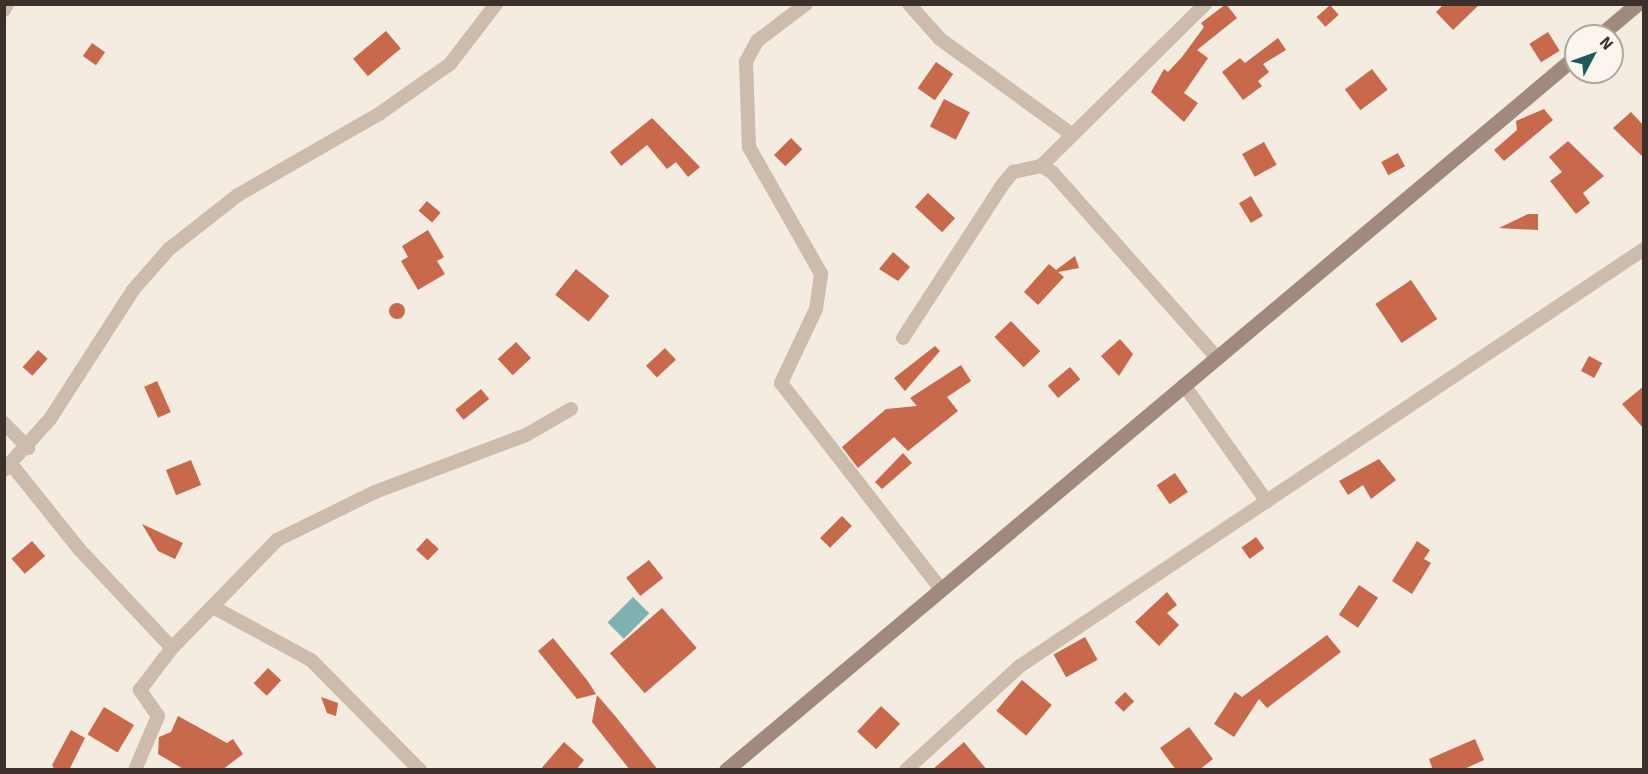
<!DOCTYPE html>
<html>
<head>
<meta charset="utf-8">
<style>
  body { margin:0 }
  #map { position:relative; width:1648px; height:774px; overflow:hidden; background:#f4ebe1; font-family:Signika,sans-serif }
  div>[style] { position:absolute }
  .water>* { inset:0; background:#7fb0b2; transform-origin:0 0 }
  .building>* { inset:0; background:#c8694b; transform-origin:0 0 }
  .round { border-radius:50% }
  .street>* { height:14px; margin:-7px; padding:0 7px; transform-origin:7px; border-radius:7px; background:#cdbbac }
  .secondary>* { height:15px; margin:-7.5px; padding:0 7.5px; transform-origin:7.5px; border-radius:7.5px; background:#a18a7d }
  span { translate:-50% -50%; white-space:nowrap; text-align:center; line-height:1.15; -webkit-text-stroke:6px #fbf5ee; paint-order:stroke }
  .frame { position:absolute; inset:0; border:6px solid #3b302b; pointer-events:none }
  .north { position:absolute; left:1564px; top:24px; width:60px; height:60px; box-sizing:border-box; background:#fbf5ee; border:2px solid #aea6a0; border-radius:50%; rotate:49deg; font-size:16px; font-weight:700; line-height:24px; text-align:center; color:#3b302b }
  .north::after { content:''; display:block; margin:auto; width:21px; height:27px; background:#1f5a5e; clip-path:polygon(50% 0,100% 100%,50% 72%,0 100%) }
</style>
</head>
<body>
<div id="map">
  <div class="water">
    <div style="left:633px;top:597px;width:23px;height:36px;rotate:45deg"></div>
  </div>
  <div class="building">
    <div style="clip-path:polygon(1226px 4px,1237px 18px,1197px 50px,1208px 58px,1184px 93px,1198px 103px,1184px 122px,1151px 92px,1164px 69px,1168px 72px,1182px 57px,1204px 27px,1201px 23px)"></div>
    <div style="clip-path:polygon(1444px 4px,1480px 4px,1453px 30px,1436px 12px)"></div>
    <div style="left:1330px;top:5px;width:13px;height:18px;rotate:48deg"></div>
    <div style="left:386px;top:31px;width:23px;height:43px;rotate:50deg"></div>
    <div style="left:1548px;top:32px;width:22px;height:22px;rotate:58deg"></div>
    <div style="clip-path:polygon(1278px 38px,1286px 50px,1263px 64px,1269px 72px,1258px 81px,1262px 86px,1243px 100px,1222px 72px,1240px 58px,1245px 63px)"></div>
    <div style="left:92px;top:43px;width:16px;height:16px;rotate:35deg"></div>
    <div style="left:936px;top:62px;width:21px;height:32px;rotate:35deg"></div>
    <div style="left:1372px;top:69px;width:26px;height:34px;rotate:53deg"></div>
    <div style="left:944px;top:99px;width:29px;height:31px;rotate:27deg"></div>
    <div style="clip-path:polygon(1544px 109px,1553px 120px,1504px 161px,1494px 150px,1517px 130px,1516px 121px)"></div>
    <div style="clip-path:polygon(1631px 112px,1644px 126px,1644px 158px,1613px 128px)"></div>
    <div style="clip-path:polygon(652px 118px,700px 167px,688px 177px,676px 162px,667px 169px,647px 145px,621px 166px,610px 152px)"></div>
    <div style="left:791px;top:138px;width:16px;height:24px;rotate:45deg"></div>
    <div style="clip-path:polygon(1568px 141px,1604px 176px,1583px 193px,1590px 203px,1576px 214px,1550px 181px,1562px 172px,1549px 157px)"></div>
    <div style="left:1264px;top:142px;width:26px;height:25px;rotate:61deg"></div>
    <div style="left:1398px;top:153px;width:15px;height:19px;rotate:62deg"></div>
    <div style="left:928px;top:193px;width:37px;height:19px;rotate:43deg"></div>
    <div style="left:1251px;top:196px;width:23px;height:14px;rotate:59deg"></div>
    <div style="left:427px;top:201px;width:18px;height:13px;rotate:41deg"></div>
    <div style="clip-path:polygon(1528px 214px,1538px 214px,1538px 230px,1499px 228px)"></div>
    <div style="clip-path:polygon(428px 230px,444px 257px,437px 261px,445px 274px,418px 290px,401px 261px,408px 257px,402px 246px)"></div>
    <div style="clip-path:polygon(893px 252px,910px 267px,898px 281px,879px 269px)"></div>
    <div style="clip-path:polygon(1075px 256px,1079px 268px,1058px 272px,1064px 277px,1038px 305px,1024px 292px,1049px 264px,1056px 270px)"></div>
    <div style="left:576px;top:269px;width:43px;height:33px;rotate:39deg"></div>
    <div style="left:1411px;top:280px;width:47px;height:43px;rotate:56deg"></div>
    <div class="round" style="left:389px;top:303px;width:16px;height:16px"></div>
    <div style="left:1011px;top:321px;width:42px;height:23px;rotate:46deg"></div>
    <div style="clip-path:polygon(1120px 339px,1133px 354px,1119px 376px,1101px 356px)"></div>
    <div style="left:516px;top:342px;width:22px;height:25px;rotate:47deg"></div>
    <div style="clip-path:polygon(935px 346px,940px 351px,905px 391px,894px 378px)"></div>
    <div style="left:665px;top:348px;width:16px;height:26px;rotate:47deg"></div>
    <div style="left:38px;top:350px;width:13px;height:23px;rotate:42deg"></div>
    <div style="left:1589px;top:356px;width:15px;height:17px;rotate:28deg"></div>
    <div style="clip-path:polygon(961px 365px,971px 381px,947px 397px,958px 411px,908px 451px,894px 437px,858px 468px,842px 447px,886px 409px,917px 406px,910px 398px)"></div>
    <div style="left:1070px;top:367px;width:16px;height:29px;rotate:50deg"></div>
    <div style="left:157px;top:381px;width:34px;height:14px;rotate:66deg"></div>
    <div style="clip-path:polygon(1644px 386px,1644px 429px,1622px 404px)"></div>
    <div style="left:481px;top:389px;width:13px;height:33px;rotate:51deg"></div>
    <div style="clip-path:polygon(903px 453px,912px 463px,882px 489px,875px 482px)"></div>
    <div style="clip-path:polygon(1379px 459px,1396px 480px,1371px 499px,1363px 485px,1348px 495px,1339px 481px)"></div>
    <div style="left:191px;top:460px;width:27px;height:27px;rotate:68deg"></div>
    <div style="left:1175px;top:473px;width:23px;height:22px;rotate:56deg"></div>
    <div style="left:842px;top:516px;width:14px;height:31px;rotate:45deg"></div>
    <div style="clip-path:polygon(142px 524px,183px 543px,175px 559px,158px 551px)"></div>
    <div style="left:1256px;top:537px;width:14px;height:18px;rotate:54deg"></div>
    <div style="left:427px;top:538px;width:16px;height:16px;rotate:43deg"></div>
    <div style="left:32px;top:541px;width:20px;height:27px;rotate:49deg"></div>
    <div style="clip-path:polygon(1417px 541px,1430px 550px,1424px 559px,1431px 563px,1412px 594px,1392px 581px)"></div>
    <div style="left:649px;top:560px;width:23px;height:29px;rotate:52deg"></div>
    <div style="left:1359px;top:585px;width:23px;height:36px;rotate:34deg"></div>
    <div style="clip-path:polygon(1167px 592px,1177px 605px,1167px 613px,1179px 625px,1159px 646px,1135px 622px)"></div>
    <div style="left:662px;top:608px;width:53px;height:69px;rotate:49deg"></div>
    <div style="clip-path:polygon(1327px 635px,1341px 652px,1267px 708px,1259px 699px,1234px 737px,1214px 724px,1235px 692px,1242px 697px)"></div>
    <div style="left:1085px;top:637px;width:26px;height:36px;rotate:61deg"></div>
    <div style="clip-path:polygon(553px 638px,587px 680px,596px 694px,577px 699px,538px 651px)"></div>
    <div style="left:268px;top:668px;width:18px;height:21px;rotate:43deg"></div>
    <div style="left:1022px;top:680px;width:39px;height:40px;rotate:40deg"></div>
    <div style="left:1125px;top:692px;width:13px;height:15px;rotate:45deg"></div>
    <div style="clip-path:polygon(597px 695px,616px 717px,658px 770px,630px 770px,592px 722px)"></div>
    <div style="clip-path:polygon(321px 697px,338px 703px,336px 716px,327px 713px)"></div>
    <div style="left:881px;top:706px;width:26px;height:35px;rotate:43deg"></div>
    <div style="left:104px;top:707px;width:35px;height:32px;rotate:31deg"></div>
    <div style="clip-path:polygon(178px 716px,227px 743px,233px 739px,243px 754px,222px 770px,185px 770px,158px 754px,159px 737px,171px 732px)"></div>
    <div style="clip-path:polygon(1189px 727px,1213px 759px,1199px 770px,1176px 770px,1160px 748px)"></div>
    <div style="clip-path:polygon(71px 730px,85px 738px,69px 770px,55px 770px,52px 765px)"></div>
    <div style="clip-path:polygon(1475px 739px,1484px 760px,1462px 770px,1433px 770px,1429px 759px)"></div>
    <div style="clip-path:polygon(564px 742px,584px 760px,576px 770px,540px 770px)"></div>
    <div style="clip-path:polygon(964px 742px,987px 770px,932px 770px)"></div>
  </div>
  <div class="street">
    <div style="left:806px;top:4px;width:61px;rotate:142.9deg"></div>
    <div style="left:757px;top:41px;width:24px;rotate:118deg"></div>
    <div style="left:746px;top:62px;width:85px;rotate:88deg"></div>
    <div style="left:749px;top:147px;width:146px;rotate:60.4deg"></div>
    <div style="left:821px;top:274px;width:35px;rotate:98deg"></div>
    <div style="left:816px;top:309px;width:82px;rotate:115.3deg"></div>
    <div style="left:781px;top:383px;width:261px;rotate:52.2deg"></div>
    <div style="left:909px;top:4px;width:47px;rotate:48.5deg"></div>
    <div style="left:940px;top:39px;width:162px;rotate:35.9deg"></div>
    <div style="left:4px;top:10px;width:7px;rotate:-63deg"></div>
    <div style="left:1041px;top:166px;width:231px;rotate:-44.6deg"></div>
    <div style="left:903px;top:338px;width:184px;rotate:-57deg"></div>
    <div style="left:1003px;top:184px;width:16px;rotate:-50deg"></div>
    <div style="left:1013px;top:172px;width:29px;rotate:-12deg"></div>
    <div style="left:1041px;top:166px;width:13px;rotate:29deg"></div>
    <div style="left:1052px;top:172px;width:249px;rotate:48.4deg"></div>
    <div style="left:1184px;top:385px;width:143px;rotate:54.6deg"></div>
    <div style="left:4px;top:423px;width:35px;rotate:46deg"></div>
    <div style="left:11px;top:464px;width:110px;rotate:51.3deg"></div>
    <div style="left:80px;top:550px;width:134px;rotate:46.8deg"></div>
    <div style="left:4px;top:470px;width:69px;rotate:-48deg"></div>
    <div style="left:50px;top:419px;width:153px;rotate:-57.2deg"></div>
    <div style="left:133px;top:290px;width:55px;rotate:-48.7deg"></div>
    <div style="left:169px;top:249px;width:88px;rotate:-38deg"></div>
    <div style="left:238px;top:195px;width:163px;rotate:-29.9deg"></div>
    <div style="left:379px;top:114px;width:87px;rotate:-35.2deg"></div>
    <div style="left:450px;top:64px;width:76px;rotate:-52.5deg"></div>
    <div style="left:213px;top:607px;width:111px;rotate:28.4deg"></div>
    <div style="left:311px;top:660px;width:155px;rotate:45.3deg"></div>
    <div style="left:135px;top:770px;width:59px;rotate:-66.9deg"></div>
    <div style="left:158px;top:716px;width:32px;rotate:-125deg"></div>
    <div style="left:140px;top:690px;width:53px;rotate:-52.7deg"></div>
    <div style="left:172px;top:648px;width:151px;rotate:-45.8deg"></div>
    <div style="left:277px;top:540px;width:109px;rotate:-26.1deg"></div>
    <div style="left:375px;top:492px;width:161px;rotate:-20.7deg"></div>
    <div style="left:526px;top:435px;width:52px;rotate:-30deg"></div>
    <div style="left:906px;top:770px;width:154px;rotate:-42.4deg"></div>
    <div style="left:1020px;top:666px;width:751px;rotate:-33.75deg"></div>
  </div>
  <div class="secondary">
    <div style="left:1599px;top:36px;width:50px;rotate:-40.1deg"></div>
    <div style="left:726px;top:770px;width:1110px;rotate:-40.03deg"></div>
  </div>
  <div class="frame"></div>
  <div class="north">N</div>
</div>
</body>
</html>
